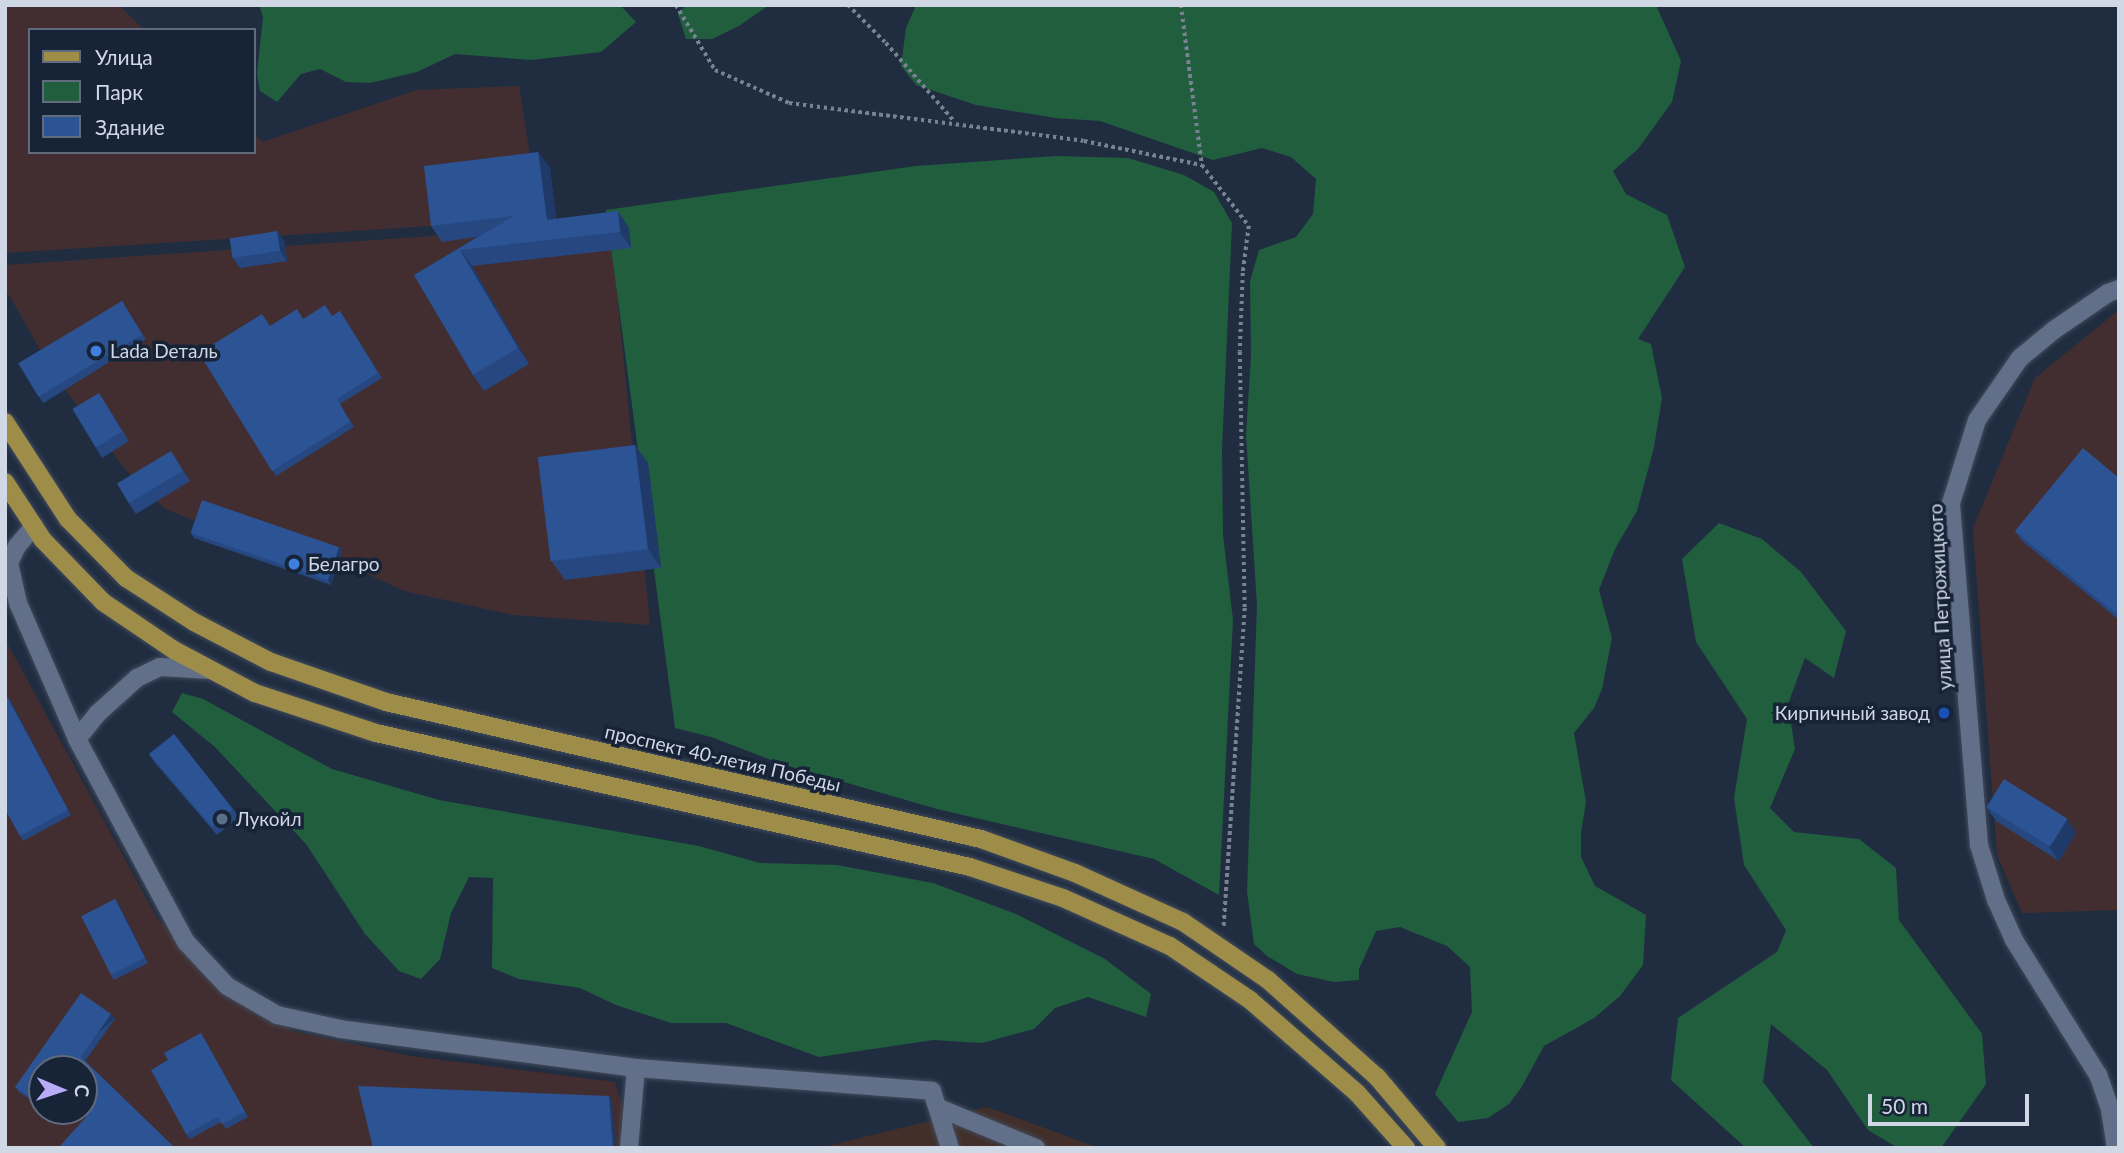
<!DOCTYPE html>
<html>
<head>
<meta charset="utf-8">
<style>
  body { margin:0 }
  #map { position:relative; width:2124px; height:1153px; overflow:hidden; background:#202d41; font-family:Lato,sans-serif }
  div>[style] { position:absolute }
  .commercial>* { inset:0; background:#422f29 }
  .industrial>* { inset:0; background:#422e30 }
  .green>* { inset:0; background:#205e3e }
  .path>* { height:3.5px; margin-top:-1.75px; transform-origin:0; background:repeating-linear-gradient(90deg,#788293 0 3.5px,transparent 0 7px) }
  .roads { filter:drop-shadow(0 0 2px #414b5c) drop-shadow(0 0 2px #414b5c) }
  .minor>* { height:18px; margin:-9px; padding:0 9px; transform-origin:9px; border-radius:9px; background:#616f88 }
  .major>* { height:18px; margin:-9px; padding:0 9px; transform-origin:9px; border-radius:9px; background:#9e8d49 }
  .wall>* { inset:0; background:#26477f; transform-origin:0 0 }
  .shaded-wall>* { inset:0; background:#1f3a68; transform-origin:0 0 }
  .building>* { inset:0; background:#2c5394; transform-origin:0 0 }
  .dots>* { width:19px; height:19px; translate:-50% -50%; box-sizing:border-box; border:4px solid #172337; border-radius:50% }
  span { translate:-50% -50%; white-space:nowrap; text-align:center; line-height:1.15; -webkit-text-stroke:7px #172337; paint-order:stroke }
  .poi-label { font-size:19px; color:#d0d8e6 }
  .left { translate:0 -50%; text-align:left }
  .right { translate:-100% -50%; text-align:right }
  .street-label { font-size:19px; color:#d0d8e6 }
  .frame { position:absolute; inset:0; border:7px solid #d0d8e6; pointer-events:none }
  .legend { position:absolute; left:28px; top:28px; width:228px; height:126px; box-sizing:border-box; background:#172337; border:2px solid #616b7d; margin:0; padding:9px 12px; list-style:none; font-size:21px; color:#d0d8e6 }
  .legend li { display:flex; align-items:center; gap:14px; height:35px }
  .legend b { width:35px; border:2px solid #616b7d }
  .north { position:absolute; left:28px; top:1055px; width:70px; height:70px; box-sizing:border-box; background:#172337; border:2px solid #616b7d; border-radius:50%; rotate:92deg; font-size:19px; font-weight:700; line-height:28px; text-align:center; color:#d0d8e6 }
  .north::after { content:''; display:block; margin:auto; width:24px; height:32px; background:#b8abf7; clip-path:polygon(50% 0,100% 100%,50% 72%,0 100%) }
  .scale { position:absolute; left:1868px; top:1094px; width:161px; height:32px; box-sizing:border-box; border:4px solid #d0d8e6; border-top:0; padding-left:9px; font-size:21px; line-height:24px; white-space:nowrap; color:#d0d8e6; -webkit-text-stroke:5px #172337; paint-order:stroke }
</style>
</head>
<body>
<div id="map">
  <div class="commercial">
    <div style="clip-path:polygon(987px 1107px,1099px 1148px,819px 1148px)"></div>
  </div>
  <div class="industrial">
    <div style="clip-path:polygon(5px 5px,119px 5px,144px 30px,30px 30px,30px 152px,254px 152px,254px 134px,262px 142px,417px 90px,519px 86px,540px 219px,5px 253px)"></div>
    <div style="clip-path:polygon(610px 224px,650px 625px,513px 615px,404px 591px,366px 573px,210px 527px,165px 509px,125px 469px,55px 376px,5px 288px,5px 265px)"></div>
    <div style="clip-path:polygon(2119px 310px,2119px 910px,2022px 913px,1997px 855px,1973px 528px,2035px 378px)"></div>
    <div style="clip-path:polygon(evenodd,5px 639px,158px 920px,292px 1031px,411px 1056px,615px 1082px,636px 1148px,5px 1148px,5px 639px,42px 1069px,84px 1069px,84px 1111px,42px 1111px,42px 1069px)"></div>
  </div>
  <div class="green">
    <div style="clip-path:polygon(259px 5px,620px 5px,636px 22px,601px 52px,531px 60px,455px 54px,417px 72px,370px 83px,346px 82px,320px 69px,301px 74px,277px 102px,260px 91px,257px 74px,263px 17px)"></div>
    <div style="clip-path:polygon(686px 5px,769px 5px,739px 26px,712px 39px,686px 39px,678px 14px)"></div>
    <div style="clip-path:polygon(916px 5px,1656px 5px,1681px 61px,1672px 102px,1638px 149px,1613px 171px,1626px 194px,1667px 215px,1685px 267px,1638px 339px,1651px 344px,1662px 398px,1654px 447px,1637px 511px,1615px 549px,1599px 590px,1612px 638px,1602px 689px,1594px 708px,1574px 733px,1586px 802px,1581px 833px,1581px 857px,1595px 886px,1646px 915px,1643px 965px,1620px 996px,1594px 1018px,1544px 1046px,1521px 1088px,1509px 1104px,1488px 1118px,1458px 1122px,1435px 1094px,1472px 1012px,1470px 967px,1447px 946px,1400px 927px,1376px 931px,1359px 969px,1359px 980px,1334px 982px,1297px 974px,1267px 956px,1254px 944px,1247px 892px,1257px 605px,1246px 435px,1251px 356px,1250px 281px,1259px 250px,1296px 237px,1313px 214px,1316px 179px,1291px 157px,1262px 148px,1213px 160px,1100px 121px,1055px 118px,976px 105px,916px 85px,901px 66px,906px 28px)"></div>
    <div style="clip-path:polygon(1055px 156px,1128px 158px,1184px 175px,1214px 192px,1232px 223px,1222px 449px,1223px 535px,1233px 620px,1219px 895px,1154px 859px,937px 809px,782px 764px,711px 737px,675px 728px,606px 210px,916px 166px)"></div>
    <div style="clip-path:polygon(1719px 523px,1762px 539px,1801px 572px,1846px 631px,1834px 678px,1805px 658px,1788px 704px,1795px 749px,1770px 808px,1794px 832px,1859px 839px,1896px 868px,1899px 920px,1982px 1034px,1986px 1084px,1941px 1148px,1898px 1148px,1868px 1130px,1827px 1070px,1771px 1024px,1763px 1082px,1814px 1148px,1746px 1148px,1671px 1080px,1678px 1018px,1777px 952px,1786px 930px,1744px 865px,1734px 798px,1747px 719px,1696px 642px,1682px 559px)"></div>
    <div style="clip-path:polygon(182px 693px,203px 699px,332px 769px,439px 800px,699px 846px,760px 863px,837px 865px,933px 883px,1016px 914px,1105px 959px,1151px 994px,1146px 1017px,1088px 997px,1055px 1008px,1034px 1029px,982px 1043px,933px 1040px,819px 1057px,726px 1023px,671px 1023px,616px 1005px,580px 988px,519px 979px,492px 968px,493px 878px,469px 877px,451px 913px,440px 959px,421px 979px,399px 971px,365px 934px,306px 844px,215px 747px,172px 712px)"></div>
  </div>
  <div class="path">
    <div style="left:676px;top:5px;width:76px;rotate:59deg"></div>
    <div style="left:715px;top:70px;width:81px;rotate:24deg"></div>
    <div style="left:789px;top:103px;width:297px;rotate:7.3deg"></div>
    <div style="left:1084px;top:141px;width:120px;rotate:11.5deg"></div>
    <div style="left:1202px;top:165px;width:77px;rotate:52.4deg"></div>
    <div style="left:1249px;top:226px;width:47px;rotate:97.3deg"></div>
    <div style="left:1243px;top:273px;width:79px;rotate:92.2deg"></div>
    <div style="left:1240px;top:352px;width:256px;rotate:88.9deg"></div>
    <div style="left:1245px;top:608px;width:319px;rotate:93.8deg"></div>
    <div style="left:848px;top:5px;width:54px;rotate:45deg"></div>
    <div style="left:886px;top:43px;width:103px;rotate:48.9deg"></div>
    <div style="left:1181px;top:5px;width:161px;rotate:82.5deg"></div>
  </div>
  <div class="roads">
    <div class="minor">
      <div style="left:34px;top:526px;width:26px;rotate:130deg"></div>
      <div style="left:17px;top:546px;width:19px;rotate:115deg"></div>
      <div style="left:9px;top:563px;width:41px;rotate:77.3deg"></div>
      <div style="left:18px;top:603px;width:148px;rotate:66.5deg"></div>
      <div style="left:77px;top:739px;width:230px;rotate:61.8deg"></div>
      <div style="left:186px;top:942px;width:60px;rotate:47deg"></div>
      <div style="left:227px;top:986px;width:58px;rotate:30.1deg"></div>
      <div style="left:277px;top:1015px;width:65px;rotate:12.5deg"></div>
      <div style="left:340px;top:1029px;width:299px;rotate:7.5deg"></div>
      <div style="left:636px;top:1068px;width:297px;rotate:4.4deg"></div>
      <div style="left:932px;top:1091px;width:60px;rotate:72.5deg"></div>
      <div style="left:77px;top:739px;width:32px;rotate:-51deg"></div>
      <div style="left:97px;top:714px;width:54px;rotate:-42deg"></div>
      <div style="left:137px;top:678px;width:25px;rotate:-26deg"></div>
      <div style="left:160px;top:667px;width:50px;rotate:3.4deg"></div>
      <div style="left:939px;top:1108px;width:105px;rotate:22.4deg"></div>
      <div style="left:629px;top:1148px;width:80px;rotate:-85deg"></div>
      <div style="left:2116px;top:1148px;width:39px;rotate:-99deg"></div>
      <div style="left:2110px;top:1109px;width:36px;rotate:-109deg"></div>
      <div style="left:2098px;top:1075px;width:159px;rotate:-121.9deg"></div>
      <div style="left:2014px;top:940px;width:44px;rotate:-114.2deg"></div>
      <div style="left:1996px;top:900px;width:58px;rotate:-107.2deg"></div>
      <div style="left:1979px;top:845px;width:343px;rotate:-94.7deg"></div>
      <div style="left:1951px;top:503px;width:87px;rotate:-72.6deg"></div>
      <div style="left:1977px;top:420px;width:75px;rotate:-55.3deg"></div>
      <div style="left:2020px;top:358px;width:44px;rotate:-39.5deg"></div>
      <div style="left:2054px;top:330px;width:65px;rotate:-34.4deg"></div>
      <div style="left:2108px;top:293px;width:12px;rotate:-20deg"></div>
    </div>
    <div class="major">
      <div style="left:5px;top:422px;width:116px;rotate:57deg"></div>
      <div style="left:68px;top:519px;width:83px;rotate:45.5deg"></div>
      <div style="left:126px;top:578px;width:81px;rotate:32.9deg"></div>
      <div style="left:194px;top:622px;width:87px;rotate:27.5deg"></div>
      <div style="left:271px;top:662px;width:122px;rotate:19.2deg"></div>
      <div style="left:386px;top:702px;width:611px;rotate:12.97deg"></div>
      <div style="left:981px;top:839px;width:100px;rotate:19.9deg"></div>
      <div style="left:1075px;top:873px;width:119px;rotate:24.4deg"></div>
      <div style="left:1183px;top:922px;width:103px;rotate:34.3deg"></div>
      <div style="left:1268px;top:980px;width:146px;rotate:41.7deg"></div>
      <div style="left:1377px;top:1077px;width:93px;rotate:49.8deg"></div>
      <div style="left:5px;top:482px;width:69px;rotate:56.8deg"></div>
      <div style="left:43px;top:540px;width:86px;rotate:45.9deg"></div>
      <div style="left:103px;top:602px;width:86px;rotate:34.1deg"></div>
      <div style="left:174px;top:650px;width:92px;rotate:28deg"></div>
      <div style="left:255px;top:693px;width:127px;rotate:18.3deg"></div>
      <div style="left:376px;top:733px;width:609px;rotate:12.71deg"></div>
      <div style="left:970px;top:867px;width:98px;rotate:18.4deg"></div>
      <div style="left:1063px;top:898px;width:117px;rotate:24.2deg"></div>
      <div style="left:1170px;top:946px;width:97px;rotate:34deg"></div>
      <div style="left:1250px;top:1000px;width:142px;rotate:41deg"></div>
      <div style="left:1357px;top:1093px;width:74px;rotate:48.3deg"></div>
    </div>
  </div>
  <div class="wall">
    <div style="clip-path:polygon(538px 152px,550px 168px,556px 219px,618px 211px,629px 228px,631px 248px,472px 266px,529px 364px,484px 391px,473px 375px,414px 275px,477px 237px,442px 242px,431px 226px)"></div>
    <div style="clip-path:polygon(284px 240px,287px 261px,240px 268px,233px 258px)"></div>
    <div style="left:122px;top:301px;width:45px;height:121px;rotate:58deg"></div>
    <div style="clip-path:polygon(340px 311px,382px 378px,340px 404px,354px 427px,276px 476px,199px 353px,270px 326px,303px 319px,332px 316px)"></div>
    <div style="clip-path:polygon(99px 393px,129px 441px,102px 458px,96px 448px)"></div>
    <div style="clip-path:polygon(635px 445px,648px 463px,661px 568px,565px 580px,552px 562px)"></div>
    <div style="clip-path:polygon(171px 451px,190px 481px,136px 514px,129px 504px)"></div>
    <div style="clip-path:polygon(2119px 478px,2119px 620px,2022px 541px,2015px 531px)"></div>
    <div style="clip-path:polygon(191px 533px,339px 547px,342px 551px,331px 585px,194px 538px)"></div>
    <div style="clip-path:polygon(5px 691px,71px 815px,23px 841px,5px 809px)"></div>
    <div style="clip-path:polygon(149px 754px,233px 809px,239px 817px,217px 835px,155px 763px)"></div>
    <div style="clip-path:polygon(1986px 807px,2076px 833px,2059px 861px,1996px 821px)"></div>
    <div style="clip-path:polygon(115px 899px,148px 963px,114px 980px,111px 975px)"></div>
    <div style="clip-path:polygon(111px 1014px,115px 1019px,85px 1061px,175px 1148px,86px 1117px,80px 1111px,84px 1111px,42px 1069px,42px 1108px,19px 1092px,15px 1087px)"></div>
    <div style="clip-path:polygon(201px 1033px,248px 1117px,226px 1129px,221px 1122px,190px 1139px,186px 1134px,168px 1060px)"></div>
  </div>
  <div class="shaded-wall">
    <div style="clip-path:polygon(538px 152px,550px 168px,558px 236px,547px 220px)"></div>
    <div style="clip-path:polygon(618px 211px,629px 228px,631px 248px,620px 232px)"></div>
    <div style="clip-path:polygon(277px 231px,284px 240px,287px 261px,280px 251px)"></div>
    <div style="clip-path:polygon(460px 250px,472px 266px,529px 364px,518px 348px)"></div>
    <div style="clip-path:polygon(635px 445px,648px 463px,661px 568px,648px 549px)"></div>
    <div style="clip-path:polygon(339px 547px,342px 551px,331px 585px,328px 580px)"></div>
    <div style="clip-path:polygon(5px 691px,71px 815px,5px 693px)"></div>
    <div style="clip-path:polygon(2067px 819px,2076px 833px,2059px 861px,2049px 847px)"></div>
    <div style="clip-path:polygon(115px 899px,119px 904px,148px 963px,145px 958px)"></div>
    <div style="left:111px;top:1014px;width:6px;height:52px;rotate:51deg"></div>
    <div style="clip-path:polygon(609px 1096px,612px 1101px,616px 1148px,613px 1148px)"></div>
  </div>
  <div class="building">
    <div style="clip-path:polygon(538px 152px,547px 220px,618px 211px,620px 232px,460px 250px,518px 348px,473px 375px,414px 275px,514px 216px,431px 226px,424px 166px)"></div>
    <div style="left:277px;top:231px;width:20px;height:48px;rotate:81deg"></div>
    <div style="left:122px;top:301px;width:39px;height:121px;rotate:59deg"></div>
    <div style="clip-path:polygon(325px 305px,332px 316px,340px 311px,378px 373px,337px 399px,350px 422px,272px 471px,199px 353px,262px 314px,270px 326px,297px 309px,303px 319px)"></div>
    <div style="left:99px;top:393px;width:45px;height:31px;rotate:59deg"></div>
    <div style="left:635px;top:445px;width:105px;height:98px;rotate:83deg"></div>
    <div style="clip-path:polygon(2083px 448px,2119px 478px,2119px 616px,2015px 531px)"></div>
    <div style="left:171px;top:451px;width:23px;height:63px;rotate:59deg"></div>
    <div style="left:202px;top:500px;width:145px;height:35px;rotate:19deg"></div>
    <div style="clip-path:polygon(5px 693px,68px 810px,20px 836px,5px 809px)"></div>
    <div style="clip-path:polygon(174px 734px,233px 809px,212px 827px,149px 754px)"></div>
    <div style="left:2004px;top:779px;width:75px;height:33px;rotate:32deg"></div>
    <div style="left:115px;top:899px;width:66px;height:38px;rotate:63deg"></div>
    <div style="clip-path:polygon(81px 993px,111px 1014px,81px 1057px,175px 1148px,58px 1148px,87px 1116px,82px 1111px,84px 1111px,84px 1069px,42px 1069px,42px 1106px,15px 1087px)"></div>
    <div style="clip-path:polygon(201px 1033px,245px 1112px,222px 1124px,218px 1117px,186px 1134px,151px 1070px,168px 1060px,164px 1053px)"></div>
    <div style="clip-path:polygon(358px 1086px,609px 1096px,613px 1148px,373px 1148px)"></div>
  </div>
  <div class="dots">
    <div style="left:96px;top:351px;background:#3f7fe0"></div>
    <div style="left:294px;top:564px;background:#3f7fe0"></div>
    <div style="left:1944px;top:713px;background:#1a4fb4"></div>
    <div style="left:222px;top:819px;background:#5c6f8a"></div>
  </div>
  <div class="poi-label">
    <span class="left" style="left:110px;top:351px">Lada Dеталь</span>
    <span class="left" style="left:308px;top:564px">Белагро</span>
    <span class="right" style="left:1930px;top:713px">Кирпичный завод</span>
    <span class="left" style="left:236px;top:819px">Лукойл</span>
  </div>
  <div class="street-label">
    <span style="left:1940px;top:597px;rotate:-93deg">улица Петрожицкого</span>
    <span style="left:723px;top:758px;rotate:13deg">проспект 40-летия Победы</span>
  </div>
  <div class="frame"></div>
  <ul class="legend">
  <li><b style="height:9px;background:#9e8d49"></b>Улица</li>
  <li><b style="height:19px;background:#205e3e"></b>Парк</li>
  <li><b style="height:19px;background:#2c5394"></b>Здание</li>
  </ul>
  <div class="north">С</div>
  <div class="scale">50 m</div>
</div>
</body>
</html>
